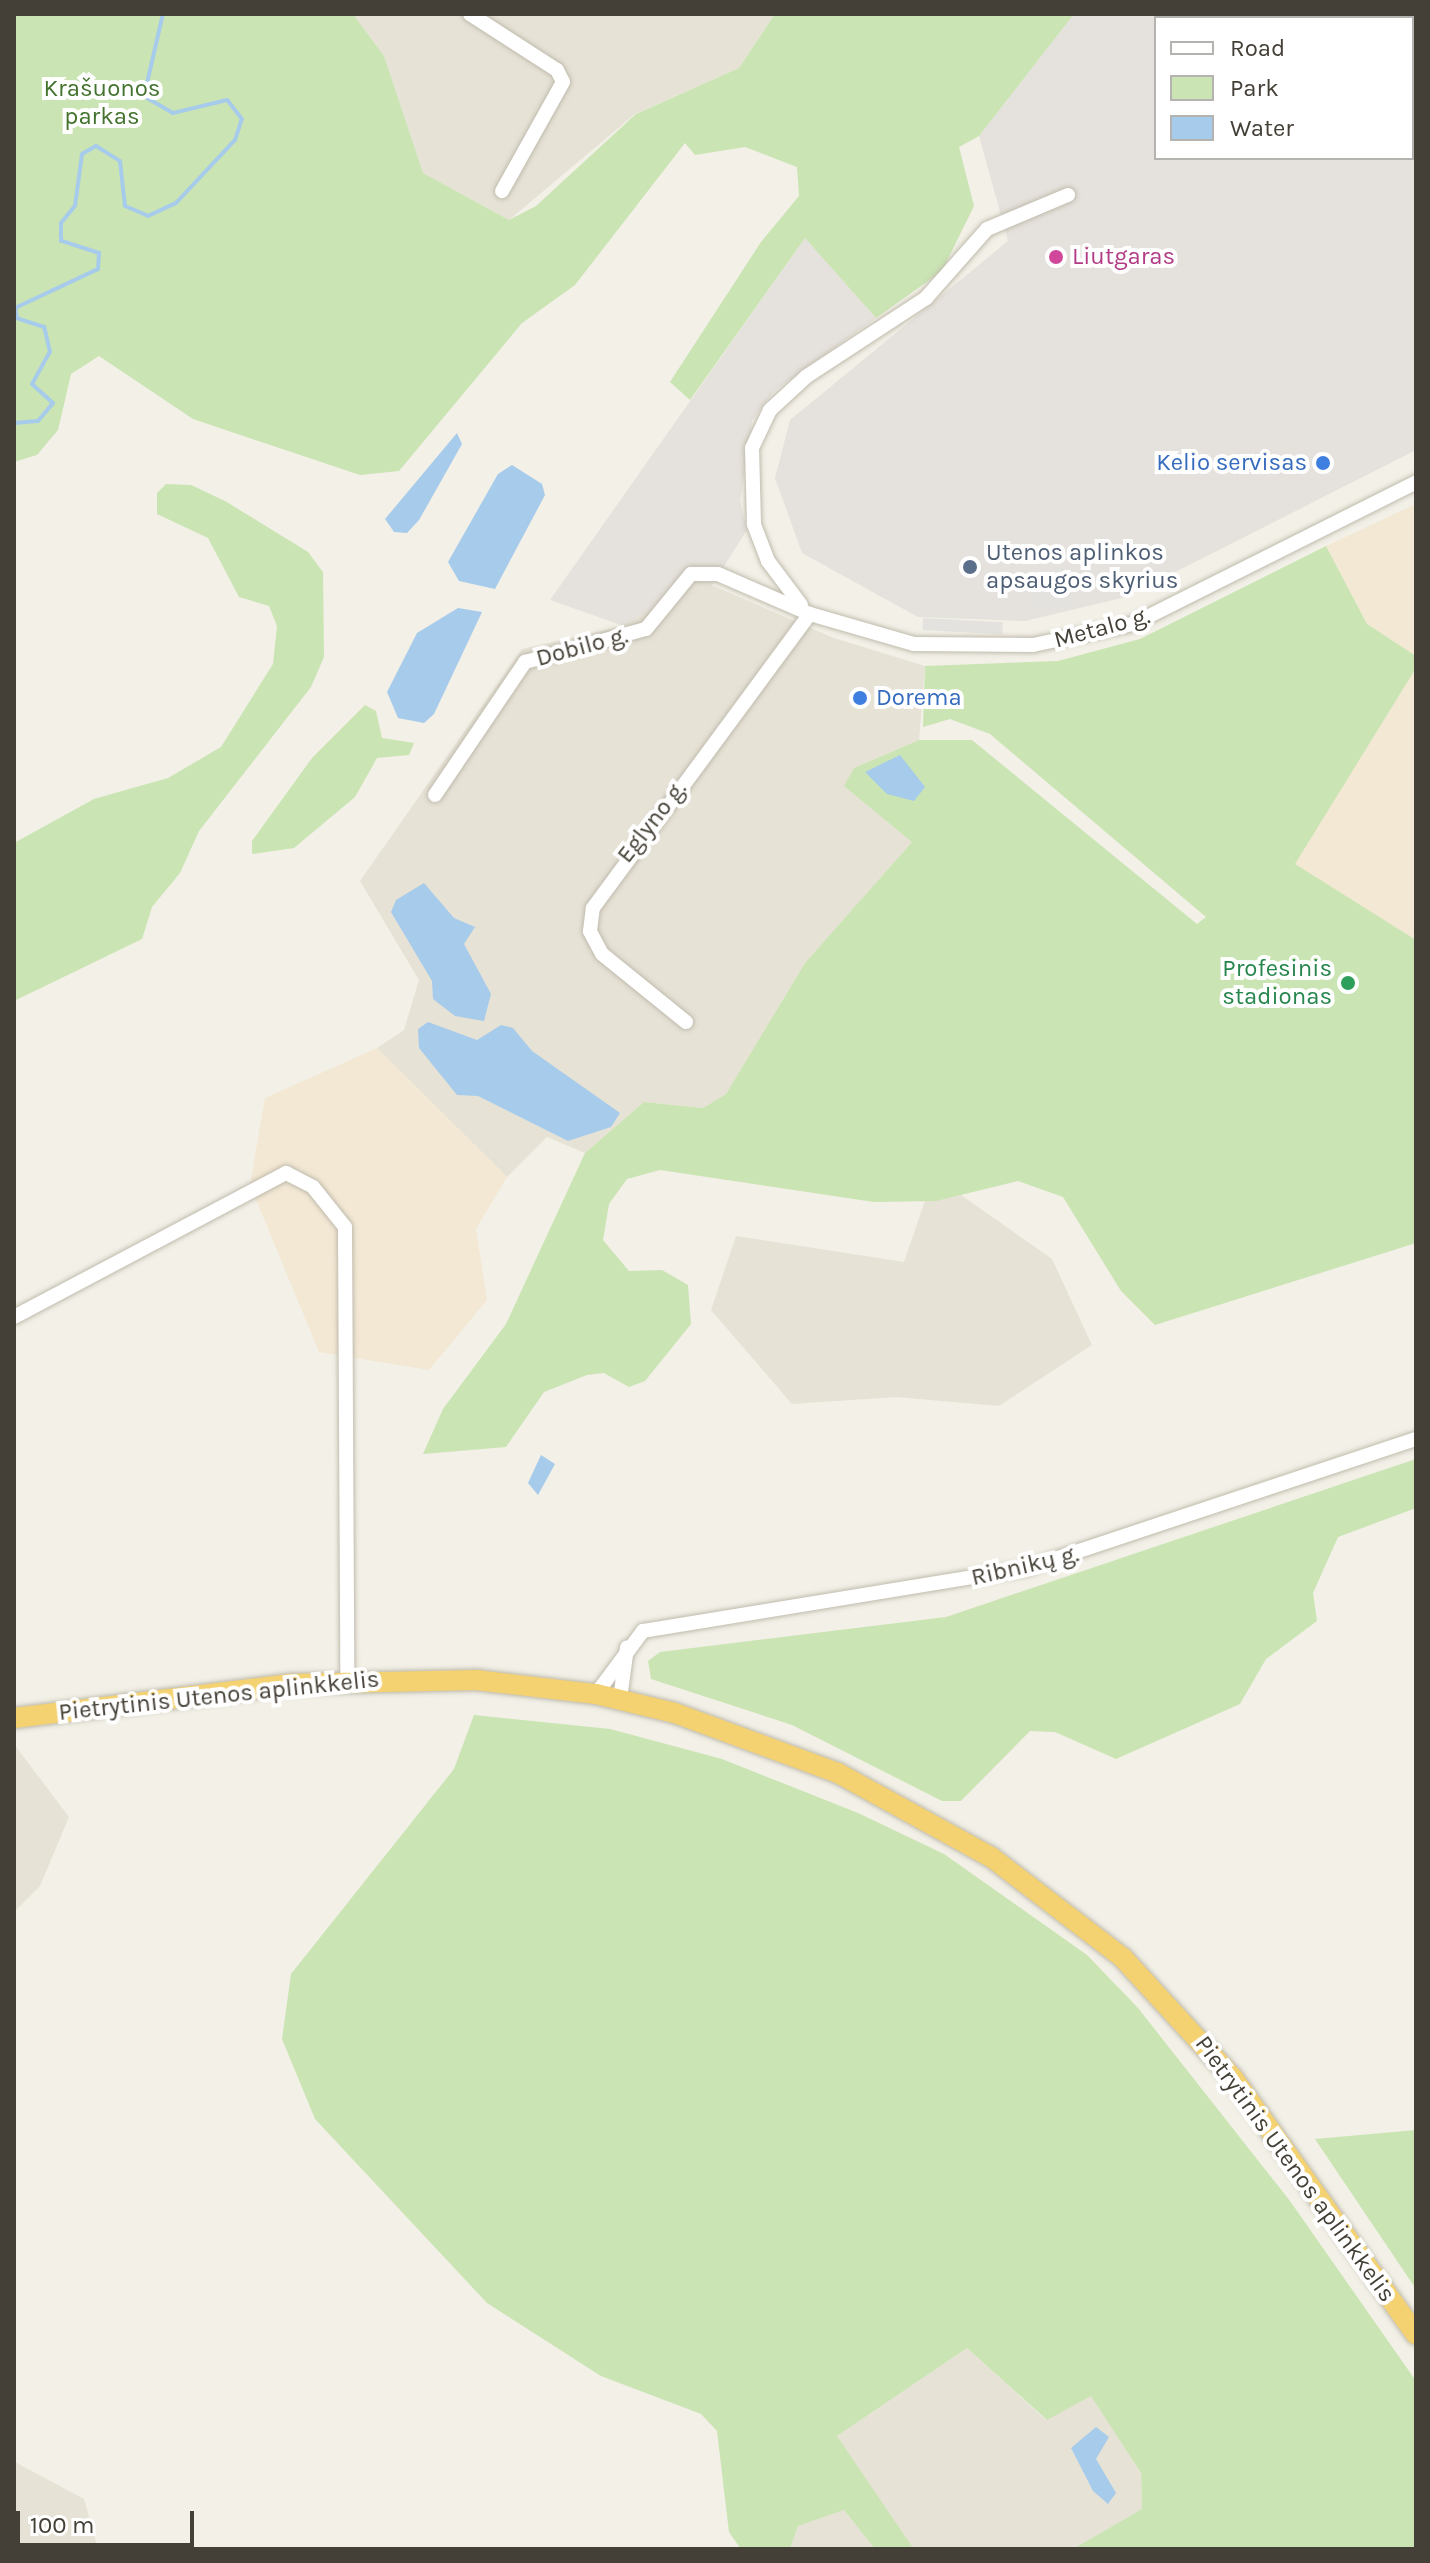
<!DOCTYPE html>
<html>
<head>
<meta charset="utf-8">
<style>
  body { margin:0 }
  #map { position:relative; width:1430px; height:2563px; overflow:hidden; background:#f2f0e7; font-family:Karla,sans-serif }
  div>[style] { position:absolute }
  .residential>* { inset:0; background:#e6e2d6 }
  .commercial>* { inset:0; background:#f3e8d4 }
  .industrial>* { inset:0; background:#e5e1dc }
  .green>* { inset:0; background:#cae4b3 }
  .parking>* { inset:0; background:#e4e2df; transform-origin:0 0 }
  .water>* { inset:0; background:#a7cbeb }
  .stream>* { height:4px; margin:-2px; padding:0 2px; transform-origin:2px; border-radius:2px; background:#a7cbeb }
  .roads { filter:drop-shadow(0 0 2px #c0bbad) drop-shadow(0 0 2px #c0bbad) }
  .minor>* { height:14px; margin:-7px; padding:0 7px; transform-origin:7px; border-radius:7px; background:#fff }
  .highway>* { height:20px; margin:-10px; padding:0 10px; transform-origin:10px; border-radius:10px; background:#f4d271 }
  .dots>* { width:22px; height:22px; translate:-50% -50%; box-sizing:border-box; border:4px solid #fff; border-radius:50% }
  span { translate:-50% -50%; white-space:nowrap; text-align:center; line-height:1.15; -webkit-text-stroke:8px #fff; paint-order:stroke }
  .park-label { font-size:24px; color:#43732e }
  .hotel-label { font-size:24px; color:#b23c85 }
  .left { translate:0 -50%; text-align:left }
  .shop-label { font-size:24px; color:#366cbe }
  .right { translate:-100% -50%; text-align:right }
  .service-label { font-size:24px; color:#4e5e75 }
  .street-label { font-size:24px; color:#454037 }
  .leisure-label { font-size:24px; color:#27864d }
  .frame { position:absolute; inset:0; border:16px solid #454037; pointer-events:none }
  .legend { position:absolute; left:1154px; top:16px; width:260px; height:144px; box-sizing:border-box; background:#fff; border:2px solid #b5b3af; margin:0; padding:10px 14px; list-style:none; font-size:24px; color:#454037 }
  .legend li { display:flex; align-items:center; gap:16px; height:40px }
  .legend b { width:40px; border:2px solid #b5b3af }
  .scale { position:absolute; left:16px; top:2511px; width:178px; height:36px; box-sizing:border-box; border:4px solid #454037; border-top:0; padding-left:10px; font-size:24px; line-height:28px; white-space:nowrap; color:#454037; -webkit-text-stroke:6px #fff; paint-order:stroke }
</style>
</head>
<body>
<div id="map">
  <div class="residential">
    <div style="clip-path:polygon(353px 14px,775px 14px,739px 68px,635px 114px,509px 220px,423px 173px,384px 56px)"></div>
    <div style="clip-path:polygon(697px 579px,834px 638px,925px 666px,919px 740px,854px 768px,913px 841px,805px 963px,726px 1094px,703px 1108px,644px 1102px,585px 1153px,547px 1137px,507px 1177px,377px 1048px,404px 1030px,419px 980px,360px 881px,522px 649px,624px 626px)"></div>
    <div style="clip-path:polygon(961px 1195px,1052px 1259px,1092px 1345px,999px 1406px,896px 1397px,792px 1404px,711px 1310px,736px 1236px,904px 1262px,925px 1201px)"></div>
    <div style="clip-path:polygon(14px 1744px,69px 1817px,40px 1886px,14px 1912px)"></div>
    <div style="clip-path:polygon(967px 2348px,1046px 2420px,1091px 2395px,1141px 2473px,1142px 2509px,1073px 2549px,911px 2549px,837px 2436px)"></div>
    <div style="clip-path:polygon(15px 2462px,84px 2499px,98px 2549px,14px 2549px)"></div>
    <div style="clip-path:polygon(844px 2510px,875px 2549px,790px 2549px,798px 2526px)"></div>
  </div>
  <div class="commercial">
    <div style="clip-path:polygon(1416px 504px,1416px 656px,1367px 624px,1326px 546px)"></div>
    <div style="clip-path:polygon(1416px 668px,1416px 940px,1294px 864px)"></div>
    <div style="clip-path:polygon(377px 1048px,507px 1177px,476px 1229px,487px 1300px,429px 1370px,319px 1352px,250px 1185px,265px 1098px)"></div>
  </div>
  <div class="industrial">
    <div style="clip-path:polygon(evenodd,1074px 14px,1416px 14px,1416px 450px,1126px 597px,1025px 621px,918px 617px,802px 553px,775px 478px,790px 420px,1008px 241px,979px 136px,1074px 14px,1156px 18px,1412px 18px,1412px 158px,1156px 158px,1156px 18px)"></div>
    <div style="clip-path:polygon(805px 238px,876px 318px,774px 391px,752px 421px,740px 501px,747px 530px,712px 585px,697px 579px,624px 626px,550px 600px)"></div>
  </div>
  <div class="green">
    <div style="clip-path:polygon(14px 14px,353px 14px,384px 56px,423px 173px,509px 220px,536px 206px,636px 114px,739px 68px,775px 14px,1074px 14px,979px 136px,959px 147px,974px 206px,942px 271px,876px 318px,805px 238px,690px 400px,670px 382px,761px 242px,799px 196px,797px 167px,745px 147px,695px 155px,685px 143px,575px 285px,522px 323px,399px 471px,360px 475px,193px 419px,99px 356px,71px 374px,58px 430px,37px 455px,14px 462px)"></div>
    <div style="clip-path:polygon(166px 484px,191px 485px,225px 501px,308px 552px,323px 572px,324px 657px,311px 687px,199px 831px,180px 873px,152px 907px,142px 939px,14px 1001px,14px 843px,94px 799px,168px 778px,221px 747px,273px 664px,277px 626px,269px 606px,239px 597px,208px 538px,157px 514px,157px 493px)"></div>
    <div style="clip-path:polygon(1326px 546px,1367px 624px,1416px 656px,1416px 668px,1295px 864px,1416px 940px,1416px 1243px,1155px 1325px,1121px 1291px,1063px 1197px,1018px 1181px,936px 1201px,874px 1202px,660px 1170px,627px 1179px,609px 1204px,603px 1240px,629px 1271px,662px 1270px,688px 1285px,691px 1324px,645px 1381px,629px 1387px,604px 1373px,587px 1375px,544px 1392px,506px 1447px,423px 1454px,443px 1409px,506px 1324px,585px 1153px,644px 1102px,703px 1108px,726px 1094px,805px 963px,912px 842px,844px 786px,854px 768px,919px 740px,972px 740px,1197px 924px,1206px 917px,990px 734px,950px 719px,923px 727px,925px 666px,1058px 661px,1140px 639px)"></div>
    <div style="clip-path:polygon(365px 705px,376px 711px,382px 738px,414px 743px,409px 755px,377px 758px,355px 797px,294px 848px,252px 854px,252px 841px,312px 758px)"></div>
    <div style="clip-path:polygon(1416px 1459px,1416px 1508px,1338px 1537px,1313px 1593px,1317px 1621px,1266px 1659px,1240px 1704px,1116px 1759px,1055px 1732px,1030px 1731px,961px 1801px,942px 1801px,792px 1725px,651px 1679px,648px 1661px,660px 1652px,946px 1617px)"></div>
    <div style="clip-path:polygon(474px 1715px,610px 1729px,722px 1759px,858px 1813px,944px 1854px,1087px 1955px,1138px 2008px,1290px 2201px,1416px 2381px,1416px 2549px,1073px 2549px,1142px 2509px,1141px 2473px,1091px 2396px,1047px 2420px,967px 2348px,837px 2436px,913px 2548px,875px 2549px,844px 2510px,798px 2526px,790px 2549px,741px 2549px,729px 2532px,717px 2431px,701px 2414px,601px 2376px,487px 2303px,315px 2119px,282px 2039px,291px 1974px,454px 1769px)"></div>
    <div style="clip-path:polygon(1416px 2130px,1416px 2289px,1315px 2139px)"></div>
  </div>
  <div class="parking">
    <div style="clip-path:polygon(1068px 566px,1073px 604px,1034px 613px,1022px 574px)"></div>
    <div style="left:923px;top:618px;width:80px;height:12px;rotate:3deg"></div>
  </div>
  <div class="water">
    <div style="clip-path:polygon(457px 433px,462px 444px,419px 520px,407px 533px,394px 532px,385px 519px)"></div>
    <div style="clip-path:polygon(512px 465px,542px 484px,545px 495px,495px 589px,459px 581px,448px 562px,498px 474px)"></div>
    <div style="clip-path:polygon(458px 608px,482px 612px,434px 714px,424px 723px,398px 718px,387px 692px,417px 633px)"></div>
    <div style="clip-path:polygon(900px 755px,925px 787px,914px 801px,887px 794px,865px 772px)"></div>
    <div style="clip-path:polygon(424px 883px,454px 918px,475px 927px,464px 944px,491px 994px,484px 1021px,455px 1016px,433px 999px,432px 981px,391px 912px,396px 900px)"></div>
    <div style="clip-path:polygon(428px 1022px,477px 1040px,501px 1025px,513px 1028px,532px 1051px,620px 1113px,611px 1127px,568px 1141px,478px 1096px,457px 1095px,419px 1048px,418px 1029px)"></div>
    <div style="clip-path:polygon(541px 1455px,555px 1464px,538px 1495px,528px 1483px)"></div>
    <div style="clip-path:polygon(1096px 2427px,1109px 2437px,1096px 2459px,1116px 2493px,1108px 2504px,1093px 2491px,1071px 2448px)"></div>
  </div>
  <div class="stream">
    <div style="left:14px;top:423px;width:24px;rotate:-5deg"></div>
    <div style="left:38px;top:421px;width:23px;rotate:-50deg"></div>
    <div style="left:53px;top:403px;width:28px;rotate:-138deg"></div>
    <div style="left:32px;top:384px;width:37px;rotate:-61deg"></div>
    <div style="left:50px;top:352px;width:26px;rotate:-103deg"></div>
    <div style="left:44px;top:327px;width:28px;rotate:-162deg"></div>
    <div style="left:17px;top:318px;width:10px;rotate:-101deg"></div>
    <div style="left:15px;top:308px;width:92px;rotate:-25.2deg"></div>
    <div style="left:98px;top:269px;width:16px;rotate:-86deg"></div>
    <div style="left:99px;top:253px;width:40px;rotate:-162deg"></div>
    <div style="left:61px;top:241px;width:18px;rotate:-90deg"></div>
    <div style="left:61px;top:223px;width:22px;rotate:-51deg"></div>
    <div style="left:75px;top:206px;width:52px;rotate:-82.3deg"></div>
    <div style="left:82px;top:154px;width:16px;rotate:-30deg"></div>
    <div style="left:96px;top:146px;width:28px;rotate:32deg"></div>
    <div style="left:120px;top:161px;width:45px;rotate:83.7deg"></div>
    <div style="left:125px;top:206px;width:25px;rotate:23deg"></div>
    <div style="left:148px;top:216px;width:31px;rotate:-25deg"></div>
    <div style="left:176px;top:203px;width:86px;rotate:-46.9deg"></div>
    <div style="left:235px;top:140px;width:22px;rotate:-72deg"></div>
    <div style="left:242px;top:119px;width:24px;rotate:-128deg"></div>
    <div style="left:227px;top:100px;width:56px;rotate:166.5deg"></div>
    <div style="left:173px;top:113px;width:34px;rotate:-150deg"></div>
    <div style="left:144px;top:96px;width:84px;rotate:-77deg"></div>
  </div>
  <div class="roads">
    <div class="minor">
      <div style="left:470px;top:14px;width:103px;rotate:32.8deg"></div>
      <div style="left:557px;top:70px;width:13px;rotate:63deg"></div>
      <div style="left:563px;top:82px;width:125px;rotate:119.2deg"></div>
      <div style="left:801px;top:605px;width:55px;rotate:-126.9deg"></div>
      <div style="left:768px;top:561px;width:40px;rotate:-111deg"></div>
      <div style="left:754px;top:524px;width:76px;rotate:-91.5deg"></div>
      <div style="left:752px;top:448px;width:42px;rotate:-64.7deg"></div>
      <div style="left:770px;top:410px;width:50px;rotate:-42.6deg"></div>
      <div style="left:807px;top:376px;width:142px;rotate:-33.2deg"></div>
      <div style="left:926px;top:298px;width:92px;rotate:-48.5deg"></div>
      <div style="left:987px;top:229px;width:88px;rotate:-22.8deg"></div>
      <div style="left:435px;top:795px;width:161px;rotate:-55.9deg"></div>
      <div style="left:525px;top:662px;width:125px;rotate:-15.3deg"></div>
      <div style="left:646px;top:629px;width:71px;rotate:-50.7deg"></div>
      <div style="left:691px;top:574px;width:27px"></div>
      <div style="left:718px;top:574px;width:100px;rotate:23.5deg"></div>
      <div style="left:810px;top:614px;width:108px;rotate:16.1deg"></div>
      <div style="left:914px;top:644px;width:119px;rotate:0.5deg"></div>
      <div style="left:1033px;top:645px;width:102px;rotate:-11.9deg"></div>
      <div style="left:1133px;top:624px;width:317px;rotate:-26.6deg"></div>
      <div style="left:686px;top:1022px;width:108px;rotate:-141deg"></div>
      <div style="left:602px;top:954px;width:26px;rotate:-118deg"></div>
      <div style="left:590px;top:931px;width:23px;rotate:-83deg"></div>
      <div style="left:593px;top:908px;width:365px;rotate:-53.6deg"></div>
      <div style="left:14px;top:1317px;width:308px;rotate:-27.9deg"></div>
      <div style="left:286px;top:1173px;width:30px;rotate:27deg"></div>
      <div style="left:313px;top:1187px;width:51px;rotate:51.3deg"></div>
      <div style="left:345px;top:1227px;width:452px;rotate:89.7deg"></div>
      <div style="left:596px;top:1694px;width:79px;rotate:-53.3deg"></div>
      <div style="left:643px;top:1631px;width:390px;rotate:-9.3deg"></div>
      <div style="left:1028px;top:1568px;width:409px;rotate:-18.4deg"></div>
      <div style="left:620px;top:1699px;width:52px;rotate:-82.3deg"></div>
    </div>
    <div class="highway">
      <div style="left:14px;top:1718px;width:277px;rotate:-7deg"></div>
      <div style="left:289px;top:1684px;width:187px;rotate:-1.2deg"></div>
      <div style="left:476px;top:1680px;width:121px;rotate:6.7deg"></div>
      <div style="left:596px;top:1694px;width:81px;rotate:13.5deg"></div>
      <div style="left:675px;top:1713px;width:174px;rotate:20.2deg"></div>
      <div style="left:838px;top:1773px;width:175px;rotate:28.8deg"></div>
      <div style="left:991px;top:1857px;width:166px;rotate:37.4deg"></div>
      <div style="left:1123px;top:1958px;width:163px;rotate:47.5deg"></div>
      <div style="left:1233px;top:2078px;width:315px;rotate:54.5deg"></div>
    </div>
  </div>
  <div class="dots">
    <div style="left:1056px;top:257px;background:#d1479c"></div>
    <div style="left:1323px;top:463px;background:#3f7fe0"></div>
    <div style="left:970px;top:567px;background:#5c6f8a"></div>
    <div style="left:860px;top:698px;background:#3f7fe0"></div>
    <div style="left:1348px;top:983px;background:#2e9e5b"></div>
  </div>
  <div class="park-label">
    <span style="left:102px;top:103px">Krašuonos<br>parkas</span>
  </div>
  <div class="hotel-label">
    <span class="left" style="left:1072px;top:257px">Liutgaras</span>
  </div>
  <div class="shop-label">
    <span class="right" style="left:1307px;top:463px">Kelio servisas</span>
    <span class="left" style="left:876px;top:698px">Dorema</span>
  </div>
  <div class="service-label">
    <span class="left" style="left:986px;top:567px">Utenos aplinkos<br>apsaugos skyrius</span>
  </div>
  <div class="street-label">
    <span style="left:1102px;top:628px;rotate:-15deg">Metalo g.</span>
    <span style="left:582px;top:647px;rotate:-15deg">Dobilo g.</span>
    <span style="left:652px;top:822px;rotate:-52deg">Eglyno g.</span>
    <span style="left:1025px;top:1566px;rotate:-13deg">Ribnikų g.</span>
    <span style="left:219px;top:1696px;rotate:-6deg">Pietrytinis Utenos aplinkkelis</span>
    <span style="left:1295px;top:2169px;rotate:54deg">Pietrytinis Utenos aplinkkelis</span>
  </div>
  <div class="leisure-label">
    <span class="right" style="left:1332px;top:983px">Profesinis<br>stadionas</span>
  </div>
  <div class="frame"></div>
  <ul class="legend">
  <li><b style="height:10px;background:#fff"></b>Road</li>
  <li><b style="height:22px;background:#cae4b3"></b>Park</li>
  <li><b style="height:22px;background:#a7cbeb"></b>Water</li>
  </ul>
  <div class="scale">100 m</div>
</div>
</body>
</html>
